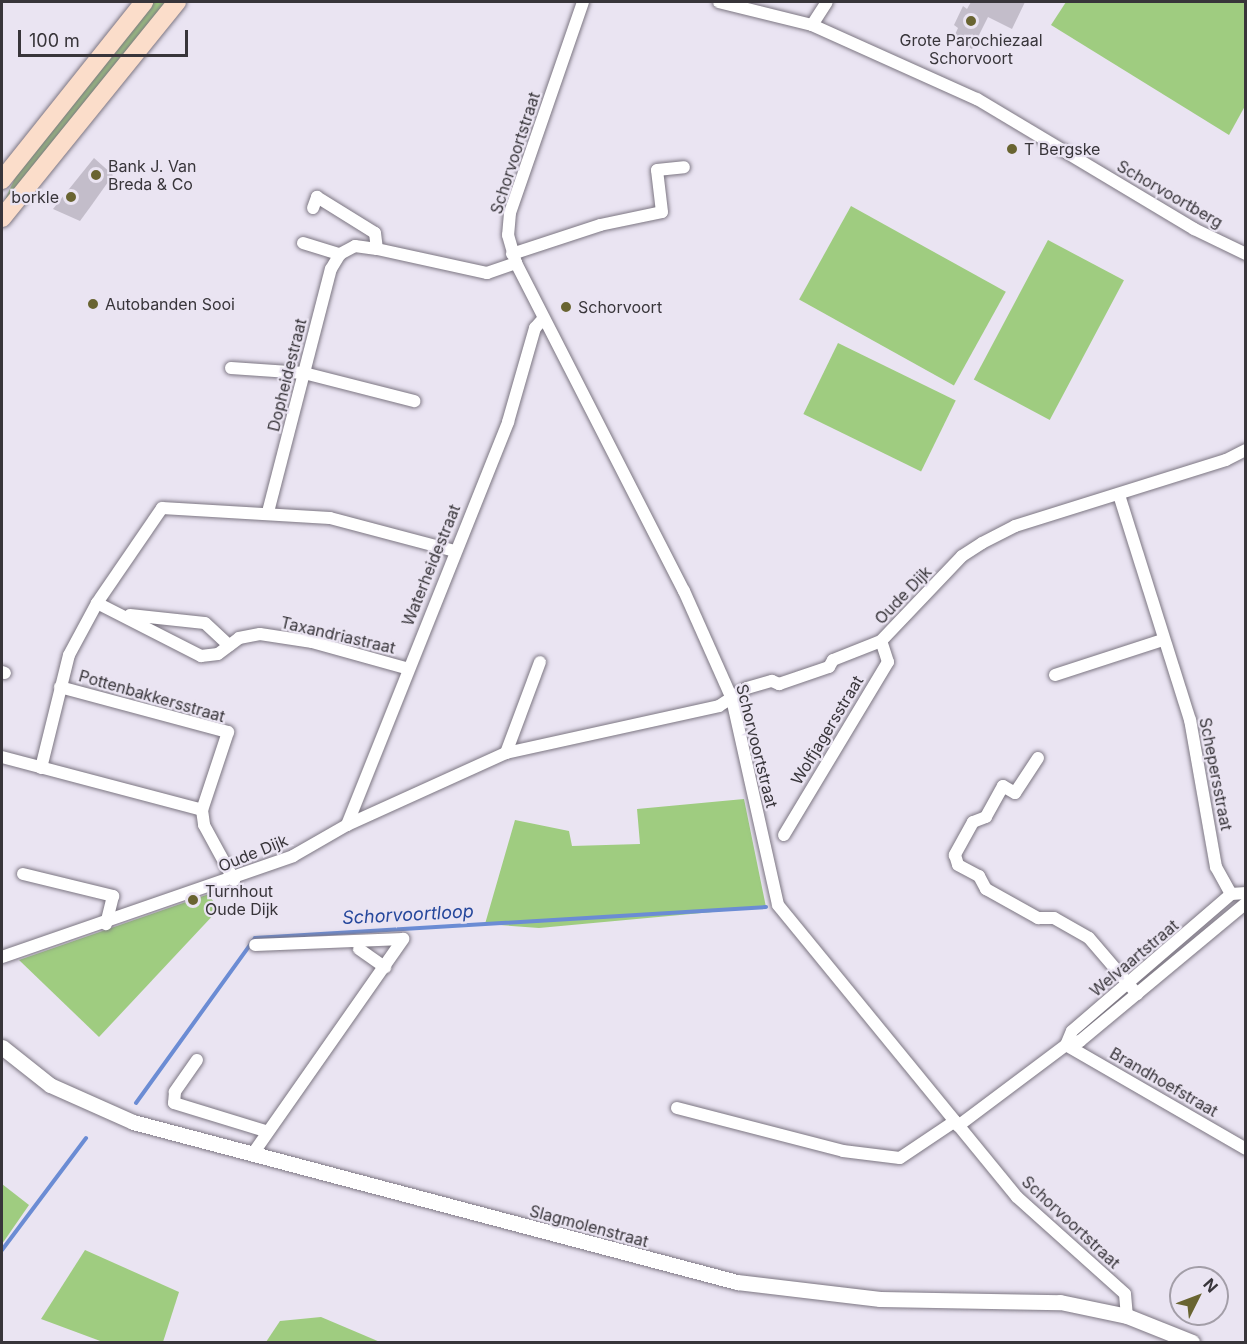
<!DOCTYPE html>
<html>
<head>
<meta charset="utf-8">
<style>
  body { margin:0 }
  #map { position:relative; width:1247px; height:1344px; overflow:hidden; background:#eae4f2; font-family:Inter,sans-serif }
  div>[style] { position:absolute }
  .green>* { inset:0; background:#9fcc80; transform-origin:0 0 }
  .stream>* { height:4px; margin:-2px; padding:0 2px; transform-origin:2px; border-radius:2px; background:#6b8cd4 }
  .building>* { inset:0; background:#c3bdca }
  .roads { filter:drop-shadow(0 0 2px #7c7682) drop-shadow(0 0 2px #7c7682) }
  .minor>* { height:12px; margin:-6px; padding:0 6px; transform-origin:6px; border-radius:6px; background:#fff }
  .tertiary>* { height:15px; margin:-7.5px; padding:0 7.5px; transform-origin:7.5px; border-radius:7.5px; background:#fff }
  .primary>* { height:18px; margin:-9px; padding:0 9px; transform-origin:9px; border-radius:9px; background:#fbddca }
  .dots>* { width:16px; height:16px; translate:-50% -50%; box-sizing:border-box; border:3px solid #eae4f2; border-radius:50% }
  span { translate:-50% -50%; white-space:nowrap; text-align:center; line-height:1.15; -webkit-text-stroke:4.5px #eae4f2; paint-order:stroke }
  .poi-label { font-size:16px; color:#38353a }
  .left { translate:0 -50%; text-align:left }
  .right { translate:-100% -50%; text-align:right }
  .street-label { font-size:16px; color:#38353a }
  .water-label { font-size:18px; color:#25479c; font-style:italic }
  .frame { position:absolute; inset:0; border:3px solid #38353a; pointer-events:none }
  .north { position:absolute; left:1169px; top:1266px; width:60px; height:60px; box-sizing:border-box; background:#eae4f2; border:2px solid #a39ea8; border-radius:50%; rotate:48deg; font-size:16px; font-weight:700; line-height:24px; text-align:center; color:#38353a }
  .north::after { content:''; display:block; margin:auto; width:21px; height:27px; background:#696431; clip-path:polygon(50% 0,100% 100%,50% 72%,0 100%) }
  .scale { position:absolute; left:18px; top:30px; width:170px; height:27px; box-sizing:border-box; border:3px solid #38353a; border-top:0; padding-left:8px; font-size:18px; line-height:21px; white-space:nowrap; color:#38353a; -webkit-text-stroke:4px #eae4f2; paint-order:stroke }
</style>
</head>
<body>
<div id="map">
  <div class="green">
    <div style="clip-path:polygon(153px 2px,168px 2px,2px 206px,22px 163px)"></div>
    <div style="clip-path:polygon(1066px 2px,1245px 2px,1245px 106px,1229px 135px,1051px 25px)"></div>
    <div style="left:851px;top:206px;width:177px;height:107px;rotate:29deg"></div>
    <div style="left:1048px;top:240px;width:86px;height:158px;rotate:28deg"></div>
    <div style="left:838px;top:343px;width:131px;height:79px;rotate:26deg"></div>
    <div style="clip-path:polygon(744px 799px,766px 907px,539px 928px,485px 924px,515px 820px,569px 831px,572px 846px,640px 844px,637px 809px)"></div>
    <div style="clip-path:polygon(209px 894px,218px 910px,99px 1037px,19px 960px)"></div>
    <div style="clip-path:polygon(2px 1184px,29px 1205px,2px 1244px)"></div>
    <div style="clip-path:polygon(85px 1250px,179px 1292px,163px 1342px,103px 1342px,41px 1319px)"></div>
    <div style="clip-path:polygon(321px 1317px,380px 1342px,266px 1342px,280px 1321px)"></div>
  </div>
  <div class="stream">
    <div style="left:136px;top:1103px;width:203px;rotate:-54.2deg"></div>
    <div style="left:255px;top:938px;width:512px;rotate:-3.47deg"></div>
    <div style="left:2px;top:1250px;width:140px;rotate:-53.1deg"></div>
  </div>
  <div class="building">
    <div style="clip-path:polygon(971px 2px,1025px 2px,1012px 29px,988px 17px,972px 49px,953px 39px,958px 28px,954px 25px,963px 6px,967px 9px)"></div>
    <div style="clip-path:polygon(94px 158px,113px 175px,91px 206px,80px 221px,53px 209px)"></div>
  </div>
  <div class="roads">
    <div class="minor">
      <div style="left:583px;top:2px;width:223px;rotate:109.1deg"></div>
      <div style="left:510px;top:213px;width:22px;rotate:95deg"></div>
      <div style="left:508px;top:235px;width:29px;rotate:74deg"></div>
      <div style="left:516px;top:263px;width:369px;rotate:62.9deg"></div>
      <div style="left:684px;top:591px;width:118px;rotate:66deg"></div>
      <div style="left:732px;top:699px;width:211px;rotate:77.4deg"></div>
      <div style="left:778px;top:905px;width:377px;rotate:50.7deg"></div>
      <div style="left:1017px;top:1197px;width:145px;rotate:41.9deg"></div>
      <div style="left:1125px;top:1294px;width:22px;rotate:85deg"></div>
      <div style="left:719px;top:2px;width:96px;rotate:13.9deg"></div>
      <div style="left:812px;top:25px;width:181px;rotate:24.2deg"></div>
      <div style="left:977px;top:99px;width:253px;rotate:30.9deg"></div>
      <div style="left:1194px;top:229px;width:58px;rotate:25.7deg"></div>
      <div style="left:812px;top:25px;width:27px;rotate:-57deg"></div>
      <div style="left:313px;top:208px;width:12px;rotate:-70deg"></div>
      <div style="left:317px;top:197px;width:68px;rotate:31.8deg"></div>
      <div style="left:375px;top:233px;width:16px;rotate:83deg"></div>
      <div style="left:303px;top:243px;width:39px;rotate:17deg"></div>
      <div style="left:512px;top:254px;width:93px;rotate:-18.2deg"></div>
      <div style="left:600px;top:225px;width:63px;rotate:-11.8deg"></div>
      <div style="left:662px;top:212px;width:42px;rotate:-96.8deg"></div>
      <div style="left:657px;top:170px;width:27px;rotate:-6deg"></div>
      <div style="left:231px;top:368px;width:73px;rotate:3.9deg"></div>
      <div style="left:304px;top:373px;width:114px;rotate:14.3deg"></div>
      <div style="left:268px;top:512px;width:251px;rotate:-75.5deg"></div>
      <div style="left:331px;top:269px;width:17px;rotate:-59deg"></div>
      <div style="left:340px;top:254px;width:17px;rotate:-28deg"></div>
      <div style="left:355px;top:246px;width:22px;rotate:8deg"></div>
      <div style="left:377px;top:249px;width:113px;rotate:12.3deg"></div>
      <div style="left:487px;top:273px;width:31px;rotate:-19deg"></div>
      <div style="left:97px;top:603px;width:117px;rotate:27deg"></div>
      <div style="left:201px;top:656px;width:17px;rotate:-7deg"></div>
      <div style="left:218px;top:654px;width:26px;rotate:-37deg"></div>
      <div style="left:239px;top:638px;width:21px;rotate:-11deg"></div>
      <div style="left:260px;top:634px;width:53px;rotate:8.7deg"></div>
      <div style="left:312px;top:642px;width:98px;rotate:15.5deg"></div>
      <div style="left:130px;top:615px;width:75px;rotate:6.1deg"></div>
      <div style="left:205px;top:623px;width:33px;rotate:43deg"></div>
      <div style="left:2px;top:672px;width:3px;rotate:18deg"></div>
      <div style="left:1055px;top:675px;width:114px;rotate:-18deg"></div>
      <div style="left:60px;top:687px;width:174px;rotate:15deg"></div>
      <div style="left:228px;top:732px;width:82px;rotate:108.4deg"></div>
      <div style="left:202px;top:810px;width:15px;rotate:82deg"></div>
      <div style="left:204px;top:825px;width:63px;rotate:61.4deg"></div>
      <div style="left:506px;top:753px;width:97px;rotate:-69.5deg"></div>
      <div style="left:2px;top:757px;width:207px;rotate:14.8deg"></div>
      <div style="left:1038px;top:758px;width:42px;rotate:123.3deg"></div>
      <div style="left:1015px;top:793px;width:14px;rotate:-150deg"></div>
      <div style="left:1003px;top:786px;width:35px;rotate:119deg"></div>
      <div style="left:986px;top:817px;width:14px;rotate:159deg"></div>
      <div style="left:973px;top:822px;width:38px;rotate:119deg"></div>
      <div style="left:955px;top:855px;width:10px;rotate:73deg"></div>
      <div style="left:958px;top:865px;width:24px;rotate:28deg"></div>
      <div style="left:979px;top:876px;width:15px;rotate:62deg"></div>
      <div style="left:986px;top:889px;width:60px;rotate:29.1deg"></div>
      <div style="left:1038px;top:918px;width:16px"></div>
      <div style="left:1054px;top:918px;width:40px;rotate:29.7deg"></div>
      <div style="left:1089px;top:938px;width:74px;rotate:49.4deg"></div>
      <div style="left:41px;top:768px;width:116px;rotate:-76.1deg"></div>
      <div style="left:69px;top:655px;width:59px;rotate:-61.7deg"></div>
      <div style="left:97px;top:603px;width:115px;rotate:-55.6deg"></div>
      <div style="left:162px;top:508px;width:168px;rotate:3.4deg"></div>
      <div style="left:330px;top:518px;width:129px;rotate:14.8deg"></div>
      <div style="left:347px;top:825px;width:434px;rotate:-68.2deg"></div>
      <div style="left:508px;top:422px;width:98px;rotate:-74deg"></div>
      <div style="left:535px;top:328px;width:13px;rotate:-48deg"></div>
      <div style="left:784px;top:835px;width:202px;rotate:-59deg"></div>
      <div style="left:888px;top:662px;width:22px;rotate:-108deg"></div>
      <div style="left:23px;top:874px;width:93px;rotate:13.7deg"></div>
      <div style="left:113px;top:896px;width:29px;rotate:104deg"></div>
      <div style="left:1231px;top:894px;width:15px;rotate:-4deg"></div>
      <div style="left:359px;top:949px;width:32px;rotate:35deg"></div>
      <div style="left:2px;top:957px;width:308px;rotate:-19.1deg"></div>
      <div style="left:293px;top:856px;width:62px;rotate:-29.9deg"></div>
      <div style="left:347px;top:825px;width:175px;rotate:-24.4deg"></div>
      <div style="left:506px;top:753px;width:218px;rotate:-12.4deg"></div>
      <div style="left:719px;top:706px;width:33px;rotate:-33deg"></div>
      <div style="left:747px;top:688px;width:26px;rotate:-16deg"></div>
      <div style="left:772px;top:681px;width:8px;rotate:23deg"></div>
      <div style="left:779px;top:684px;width:53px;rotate:-18.8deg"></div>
      <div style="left:829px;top:667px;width:8px;rotate:-60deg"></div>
      <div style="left:833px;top:660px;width:52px;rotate:-21.6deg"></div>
      <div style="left:881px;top:641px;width:117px;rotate:-46.4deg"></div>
      <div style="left:962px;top:556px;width:24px;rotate:-33deg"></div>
      <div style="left:982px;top:543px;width:37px;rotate:-27deg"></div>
      <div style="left:1015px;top:526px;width:221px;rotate:-17.4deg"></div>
      <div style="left:1226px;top:460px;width:22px;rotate:-27deg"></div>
      <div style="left:1066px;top:1045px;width:15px;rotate:-67deg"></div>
      <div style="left:1072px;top:1031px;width:210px;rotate:-40.7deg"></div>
      <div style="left:1231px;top:894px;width:31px;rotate:-119deg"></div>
      <div style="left:1216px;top:867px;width:149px;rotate:-100deg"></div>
      <div style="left:1190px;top:720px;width:236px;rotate:-107.5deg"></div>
      <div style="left:1066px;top:1045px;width:208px;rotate:30deg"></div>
      <div style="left:197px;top:1060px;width:39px;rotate:125deg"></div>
      <div style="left:175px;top:1092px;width:11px;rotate:95deg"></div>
      <div style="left:174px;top:1103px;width:98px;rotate:17.1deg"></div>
      <div style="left:677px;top:1108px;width:171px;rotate:14.5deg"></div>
      <div style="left:843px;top:1151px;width:57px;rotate:7deg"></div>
      <div style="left:900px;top:1158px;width:66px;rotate:-33.9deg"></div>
      <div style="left:958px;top:1126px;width:135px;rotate:-36.9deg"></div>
      <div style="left:1066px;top:1045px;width:15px;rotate:-16deg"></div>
      <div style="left:1080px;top:1041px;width:216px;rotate:-39.7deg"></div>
      <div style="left:252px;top:1155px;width:264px;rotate:-55deg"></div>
      <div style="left:403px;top:939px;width:148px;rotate:177.7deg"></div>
    </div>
    <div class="tertiary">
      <div style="left:2px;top:1047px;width:61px;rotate:38.4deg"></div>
      <div style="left:50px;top:1085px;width:91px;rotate:24deg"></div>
      <div style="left:133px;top:1122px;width:625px;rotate:14.84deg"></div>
      <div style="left:737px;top:1282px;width:144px;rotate:6.8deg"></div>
      <div style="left:880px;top:1299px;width:180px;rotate:1deg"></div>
      <div style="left:1060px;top:1302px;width:68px;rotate:11.8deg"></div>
      <div style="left:1127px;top:1316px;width:70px;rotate:21.8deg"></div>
    </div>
    <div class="primary">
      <div style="left:2px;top:180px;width:228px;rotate:-51.4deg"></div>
      <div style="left:2px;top:218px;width:278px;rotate:-51deg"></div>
    </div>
  </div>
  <div class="dots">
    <div style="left:971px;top:21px;background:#696431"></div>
    <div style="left:1012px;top:149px;background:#696431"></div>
    <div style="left:96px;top:175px;background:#696431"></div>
    <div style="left:71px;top:197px;background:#696431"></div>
    <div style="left:93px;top:304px;background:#696431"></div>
    <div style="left:566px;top:307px;background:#696431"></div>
    <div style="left:193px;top:900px;background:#696431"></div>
  </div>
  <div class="poi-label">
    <span style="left:971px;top:49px">Grote Parochiezaal<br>Schorvoort</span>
    <span class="left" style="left:1024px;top:149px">T Bergske</span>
    <span class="left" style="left:108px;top:175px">Bank J. Van<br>Breda &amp; Co</span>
    <span class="right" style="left:59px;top:197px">borkle</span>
    <span class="left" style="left:105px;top:304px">Autobanden Sooi</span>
    <span class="left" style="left:578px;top:307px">Schorvoort</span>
    <span class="left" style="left:205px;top:900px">Turnhout<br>Oude Dijk</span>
  </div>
  <div class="street-label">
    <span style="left:515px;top:153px;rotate:-72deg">Schorvoortstraat</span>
    <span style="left:1170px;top:194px;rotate:30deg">Schorvoortberg</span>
    <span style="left:287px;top:375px;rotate:-76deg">Dopheidestraat</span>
    <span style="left:431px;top:565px;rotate:-68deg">Waterheidestraat</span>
    <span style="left:903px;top:595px;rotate:-46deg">Oude Dijk</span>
    <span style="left:338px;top:635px;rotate:13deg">Taxandriastraat</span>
    <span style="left:152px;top:696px;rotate:16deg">Pottenbakkersstraat</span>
    <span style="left:827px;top:730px;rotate:-59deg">Wolfjagersstraat</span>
    <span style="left:757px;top:746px;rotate:76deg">Schorvoortstraat</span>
    <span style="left:1216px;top:774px;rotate:79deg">Schepersstraat</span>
    <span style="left:253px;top:853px;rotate:-22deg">Oude Dijk</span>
    <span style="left:1134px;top:958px;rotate:-40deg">Welvaartstraat</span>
    <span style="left:1164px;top:1082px;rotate:30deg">Brandhoefstraat</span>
    <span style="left:1071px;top:1222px;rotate:43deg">Schorvoortstraat</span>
    <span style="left:589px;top:1226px;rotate:15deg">Slagmolenstraat</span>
  </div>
  <div class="water-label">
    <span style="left:408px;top:915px;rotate:-3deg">Schorvoortloop</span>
  </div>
  <div class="frame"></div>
  <div class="north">N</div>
  <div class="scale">100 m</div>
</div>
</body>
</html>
